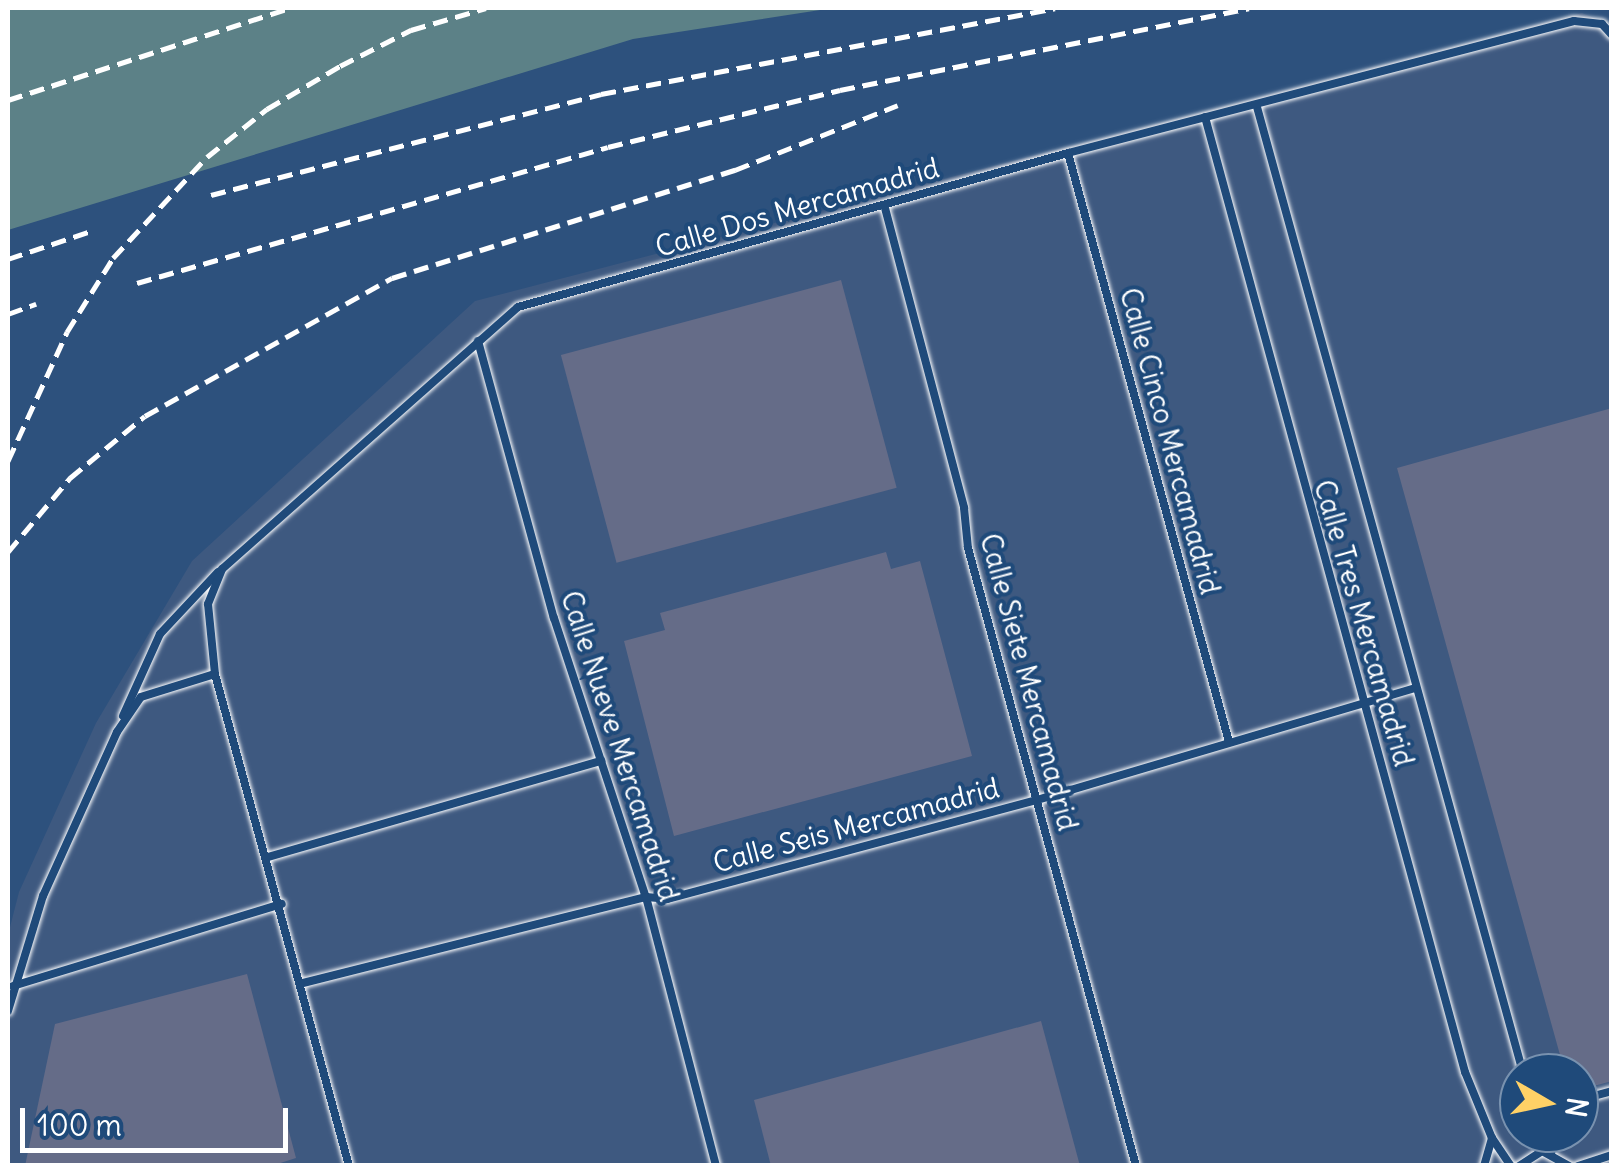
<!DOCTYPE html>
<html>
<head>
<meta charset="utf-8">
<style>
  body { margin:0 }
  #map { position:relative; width:1619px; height:1173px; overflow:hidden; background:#2d517d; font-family:Delius,sans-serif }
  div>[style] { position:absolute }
  .built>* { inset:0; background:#3e5980 }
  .green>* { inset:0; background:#5c8187 }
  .building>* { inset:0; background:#656c88; transform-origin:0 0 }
  .roads { filter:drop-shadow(0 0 2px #fff) drop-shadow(0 0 2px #fff) }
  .lane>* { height:8px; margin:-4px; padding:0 4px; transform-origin:4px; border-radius:4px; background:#1f4a7a }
  .rail>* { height:5px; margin-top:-2.5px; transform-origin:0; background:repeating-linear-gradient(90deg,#fff 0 15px,transparent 0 23px) }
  span { translate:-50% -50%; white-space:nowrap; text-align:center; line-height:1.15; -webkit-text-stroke:8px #1f4a7a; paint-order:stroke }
  .street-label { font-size:28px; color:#fff }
  .frame { position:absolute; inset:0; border:10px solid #fff; pointer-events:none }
  .north { position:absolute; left:1499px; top:1053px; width:100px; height:100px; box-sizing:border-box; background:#1f4a7a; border:2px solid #7992af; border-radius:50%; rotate:99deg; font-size:28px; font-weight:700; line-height:40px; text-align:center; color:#fff }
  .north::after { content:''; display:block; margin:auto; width:35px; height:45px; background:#ffd166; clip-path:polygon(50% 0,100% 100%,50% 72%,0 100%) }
  .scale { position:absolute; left:20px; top:1108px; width:268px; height:45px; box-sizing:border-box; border:5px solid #fff; border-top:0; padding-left:12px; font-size:30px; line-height:35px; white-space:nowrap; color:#fff; -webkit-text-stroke:8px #1f4a7a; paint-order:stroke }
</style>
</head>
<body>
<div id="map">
  <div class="built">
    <div style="clip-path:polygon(evenodd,1582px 13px,1611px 25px,1611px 1165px,8px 1166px,8px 935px,19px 892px,96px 723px,192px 561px,475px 301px,1582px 13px,1519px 1073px,1579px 1073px,1579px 1133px,1519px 1133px,1519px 1073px)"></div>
  </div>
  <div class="green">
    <div style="clip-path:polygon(8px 8px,833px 8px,633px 39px,8px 230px)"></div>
  </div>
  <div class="building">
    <div style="left:841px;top:280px;width:215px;height:290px;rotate:75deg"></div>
    <div style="clip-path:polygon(1612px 408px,1612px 1081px,1579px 1090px,1579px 1073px,1565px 1073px,1397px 468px)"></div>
    <div style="clip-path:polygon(886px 552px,891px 569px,920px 561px,972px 756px,674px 836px,624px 641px,665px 630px,660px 613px)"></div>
    <div style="clip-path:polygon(247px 974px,296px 1158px,271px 1166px,25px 1166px,55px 1024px)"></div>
    <div style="clip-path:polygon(1041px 1021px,1080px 1166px,771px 1166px,754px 1100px)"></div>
  </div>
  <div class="roads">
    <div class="lane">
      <div style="left:1257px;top:107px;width:1002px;rotate:74.6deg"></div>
      <div style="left:1205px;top:117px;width:990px;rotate:74.77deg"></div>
      <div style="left:1465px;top:1072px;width:71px;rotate:67.8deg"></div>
      <div style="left:1492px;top:1138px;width:34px;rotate:56deg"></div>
      <div style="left:1068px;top:153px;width:611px;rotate:74.71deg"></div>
      <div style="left:885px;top:208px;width:310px;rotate:75.2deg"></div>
      <div style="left:964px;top:508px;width:40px;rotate:84.3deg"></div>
      <div style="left:968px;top:548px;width:640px;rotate:74.79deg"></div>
      <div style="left:478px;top:341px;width:287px;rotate:74.7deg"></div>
      <div style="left:554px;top:618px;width:294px;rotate:71.8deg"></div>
      <div style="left:646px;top:897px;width:278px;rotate:75.4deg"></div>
      <div style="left:123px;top:716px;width:90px;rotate:-65.7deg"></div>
      <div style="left:160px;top:634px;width:85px;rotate:-46.9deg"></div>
      <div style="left:268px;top:857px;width:347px;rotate:-16.1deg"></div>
      <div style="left:303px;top:983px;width:354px;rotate:-14.1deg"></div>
      <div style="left:646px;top:897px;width:21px;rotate:5deg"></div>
      <div style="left:667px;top:899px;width:383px;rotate:-15deg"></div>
      <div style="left:1037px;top:800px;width:394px;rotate:-16.5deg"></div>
      <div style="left:13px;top:986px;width:281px;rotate:-17deg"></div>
      <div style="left:8px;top:1011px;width:120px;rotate:-73.1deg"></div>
      <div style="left:43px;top:896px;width:180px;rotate:-65.7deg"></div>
      <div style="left:117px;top:732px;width:42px;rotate:-55.6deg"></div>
      <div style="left:141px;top:697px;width:77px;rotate:-17.3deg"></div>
      <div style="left:1579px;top:1100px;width:34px;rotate:-15deg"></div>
      <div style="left:1543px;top:1133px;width:21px;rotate:67deg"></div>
      <div style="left:349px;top:1166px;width:510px;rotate:-105.24deg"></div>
      <div style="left:215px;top:674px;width:70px;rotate:-95.7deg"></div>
      <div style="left:208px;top:604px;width:38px;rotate:-68deg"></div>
      <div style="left:222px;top:569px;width:395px;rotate:-41.5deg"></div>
      <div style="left:518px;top:307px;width:571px;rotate:-15.64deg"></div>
      <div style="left:1068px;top:153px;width:523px;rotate:-14.62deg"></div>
      <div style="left:1574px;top:21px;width:28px;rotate:6deg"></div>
      <div style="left:1602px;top:24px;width:15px;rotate:48deg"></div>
      <div style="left:1484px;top:1166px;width:29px;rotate:-74deg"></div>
      <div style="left:1519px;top:1166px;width:27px;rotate:-33deg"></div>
      <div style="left:1542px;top:1151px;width:31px;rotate:29deg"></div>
      <div style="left:1578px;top:1166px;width:36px;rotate:-18deg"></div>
    </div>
  </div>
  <div class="rail">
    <div style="left:8px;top:100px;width:296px;rotate:-18.1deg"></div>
    <div style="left:211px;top:195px;width:403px;rotate:-14.5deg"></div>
    <div style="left:601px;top:94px;width:462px;rotate:-10.7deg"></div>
    <div style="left:8px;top:259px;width:88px;rotate:-18.6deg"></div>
    <div style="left:137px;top:283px;width:490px;rotate:-16.1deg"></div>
    <div style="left:608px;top:147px;width:239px;rotate:-13.8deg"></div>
    <div style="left:840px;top:90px;width:417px;rotate:-11.3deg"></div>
    <div style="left:8px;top:314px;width:30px;rotate:-20deg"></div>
    <div style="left:8px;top:461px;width:142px;rotate:-65.4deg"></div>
    <div style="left:67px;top:332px;width:87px;rotate:-58.1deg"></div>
    <div style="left:113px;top:258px;width:138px;rotate:-47.1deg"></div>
    <div style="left:207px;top:157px;width:77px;rotate:-38.7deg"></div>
    <div style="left:267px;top:109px;width:85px;rotate:-30.5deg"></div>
    <div style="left:340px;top:66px;width:80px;rotate:-26.9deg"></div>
    <div style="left:411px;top:30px;width:78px;rotate:-16.3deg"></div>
    <div style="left:8px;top:552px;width:97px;rotate:-50deg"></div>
    <div style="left:70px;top:478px;width:97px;rotate:-39.6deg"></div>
    <div style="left:145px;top:416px;width:283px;rotate:-29.2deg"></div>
    <div style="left:392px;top:278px;width:360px;rotate:-17.5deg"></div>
    <div style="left:735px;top:170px;width:175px;rotate:-21.7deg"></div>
  </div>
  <div class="street-label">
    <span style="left:797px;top:207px;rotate:-16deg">Calle Dos Mercamadrid</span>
    <span style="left:1170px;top:441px;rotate:75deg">Calle Cinco Mercamadrid</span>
    <span style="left:1364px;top:623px;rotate:74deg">Calle Tres Mercamadrid</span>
    <span style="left:1029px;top:682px;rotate:75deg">Calle Siete Mercamadrid</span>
    <span style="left:620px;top:746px;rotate:72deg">Calle Nueve Mercamadrid</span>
    <span style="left:856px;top:825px;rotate:-15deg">Calle Seis Mercamadrid</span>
  </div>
  <div class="frame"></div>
  <div class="north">N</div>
  <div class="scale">100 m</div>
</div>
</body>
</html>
